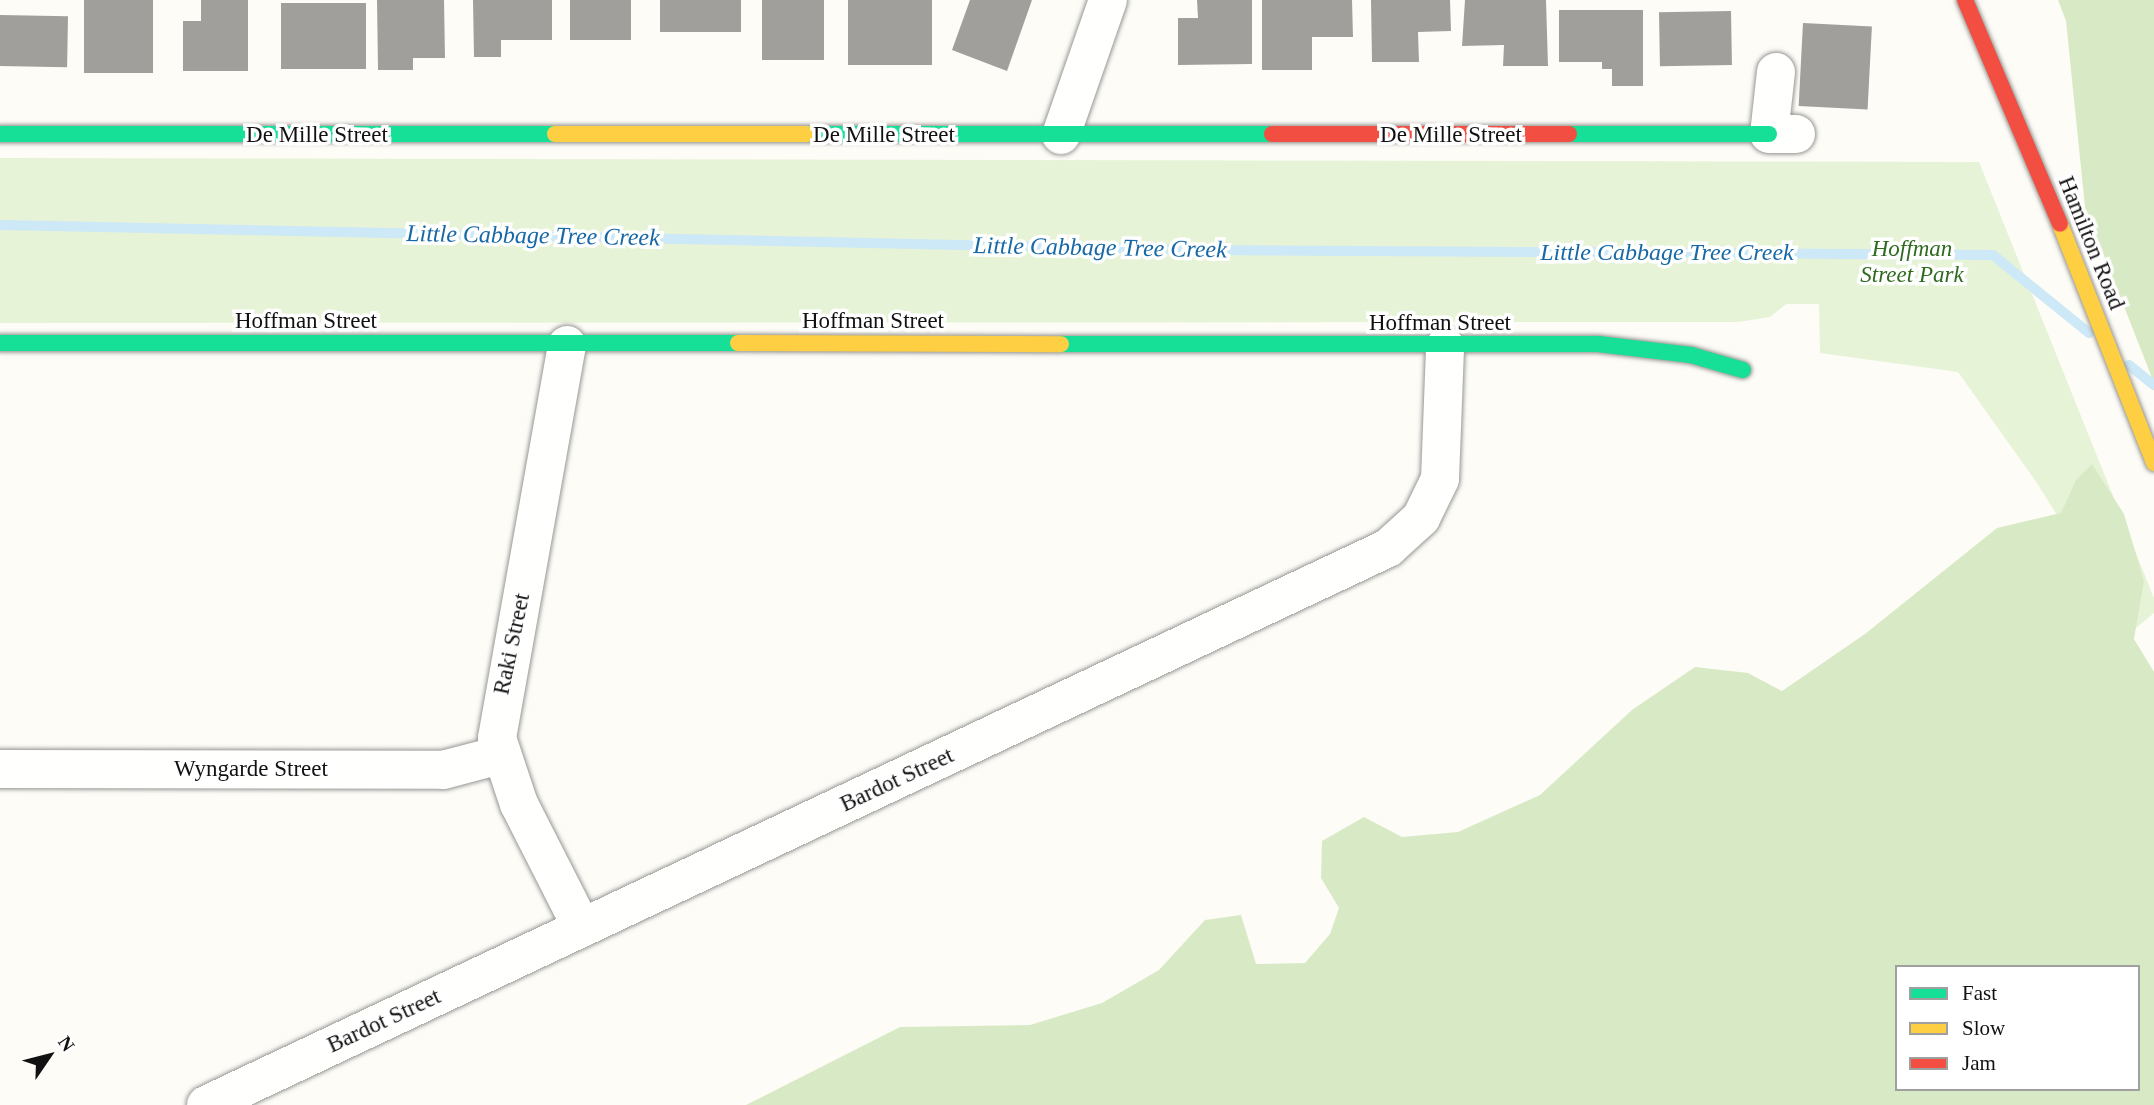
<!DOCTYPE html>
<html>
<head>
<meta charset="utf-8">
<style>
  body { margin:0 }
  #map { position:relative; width:2154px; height:1105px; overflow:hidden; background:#fdfcf7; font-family:Georgia,serif }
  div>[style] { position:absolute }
  .green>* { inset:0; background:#e7f3d7 }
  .forest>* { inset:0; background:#d8eac5 }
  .stream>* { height:10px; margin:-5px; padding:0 5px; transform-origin:5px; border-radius:5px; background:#cde8f7 }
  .building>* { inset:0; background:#a19f9c; transform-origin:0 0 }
  .roads { filter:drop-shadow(0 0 2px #979795) drop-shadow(0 0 2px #979795) }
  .street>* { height:38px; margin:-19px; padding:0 19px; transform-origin:19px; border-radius:19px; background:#fffffe }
  .fast>* { height:16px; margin:-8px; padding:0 8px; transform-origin:8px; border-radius:8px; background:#16e098 }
  .slow>* { height:16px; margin:-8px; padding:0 8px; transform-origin:8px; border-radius:8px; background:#ffcf43 }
  .jam>* { height:16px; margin:-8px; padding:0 8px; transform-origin:8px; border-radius:8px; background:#f24e42 }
  span { translate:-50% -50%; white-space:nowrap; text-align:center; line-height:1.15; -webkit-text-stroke:7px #fff; paint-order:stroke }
  .street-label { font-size:23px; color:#111 }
  .park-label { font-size:23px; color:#2f6b1f; font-style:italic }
  .water-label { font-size:24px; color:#1768a6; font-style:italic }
  .legend { position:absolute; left:1895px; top:965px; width:245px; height:126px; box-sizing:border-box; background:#fff; border:2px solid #a0a0a0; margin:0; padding:9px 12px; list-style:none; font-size:21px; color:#111 }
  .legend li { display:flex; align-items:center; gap:14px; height:35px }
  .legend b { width:35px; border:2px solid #a0a0a0 }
  .north { position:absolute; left:14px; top:1021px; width:70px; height:70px; -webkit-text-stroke:5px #fff; paint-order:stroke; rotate:55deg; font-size:19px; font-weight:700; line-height:28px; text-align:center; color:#111 }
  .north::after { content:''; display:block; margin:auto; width:24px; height:32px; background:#111; clip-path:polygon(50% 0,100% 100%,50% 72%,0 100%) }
</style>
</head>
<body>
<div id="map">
  <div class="green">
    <div style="clip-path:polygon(0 158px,1979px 162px,2154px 598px,2154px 613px,2130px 633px,2037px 483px,1958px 372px,1820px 353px,1819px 304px,1786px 304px,1770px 317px,1738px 322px,0 323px)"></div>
  </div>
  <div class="forest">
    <div style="clip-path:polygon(2058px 0,2154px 0,2154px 383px,2085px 207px,2066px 21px)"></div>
    <div style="clip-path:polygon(evenodd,2092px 464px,2124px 514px,2144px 581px,2134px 639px,2154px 672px,2154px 1105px,746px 1105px,900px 1027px,1030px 1025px,1102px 1003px,1159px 970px,1205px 920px,1241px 915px,1256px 964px,1305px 963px,1330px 934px,1339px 908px,1321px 878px,1322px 841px,1364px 817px,1402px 837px,1458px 832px,1540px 795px,1632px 710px,1695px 667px,1748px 673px,1782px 691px,1865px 634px,1997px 528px,2061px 513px,2076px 480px,2092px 464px,1897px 967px,2138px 967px,2138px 1089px,1897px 1089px,1897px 967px)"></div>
  </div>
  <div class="stream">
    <div style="left:0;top:225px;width:1206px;rotate:1.19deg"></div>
    <div style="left:1206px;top:250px;width:787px;rotate:0.36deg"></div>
    <div style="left:1993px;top:255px;width:124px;rotate:39.1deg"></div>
    <div style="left:2129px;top:365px;width:32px;rotate:39deg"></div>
  </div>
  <div class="building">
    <div style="left:84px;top:0;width:69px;height:73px"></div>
    <div style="clip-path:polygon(201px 0,248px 0,248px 71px,183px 71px,183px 21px,201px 21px)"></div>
    <div style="clip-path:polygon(377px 0,444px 0,445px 58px,413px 58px,413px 70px,378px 70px)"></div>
    <div style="clip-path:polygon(473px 0,552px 0,552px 40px,501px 40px,501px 57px,474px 57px)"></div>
    <div style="left:570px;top:0;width:61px;height:40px"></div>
    <div style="left:660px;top:0;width:81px;height:32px"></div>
    <div style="left:762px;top:0;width:62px;height:60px"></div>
    <div style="left:848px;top:0;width:84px;height:65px"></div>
    <div style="clip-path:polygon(970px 0,1032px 0,1007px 71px,952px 50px)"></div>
    <div style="clip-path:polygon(1197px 0,1252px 0,1252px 64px,1178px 65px,1178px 18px,1198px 18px)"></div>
    <div style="clip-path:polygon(1262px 0,1352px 0,1353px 37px,1312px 37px,1312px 70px,1262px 70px)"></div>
    <div style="clip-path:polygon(1371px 0,1450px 0,1451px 31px,1418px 32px,1419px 62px,1372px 62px)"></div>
    <div style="clip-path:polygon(1465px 0,1546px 0,1548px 66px,1503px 66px,1504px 45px,1462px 46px)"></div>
    <div style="left:281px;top:3px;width:85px;height:66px"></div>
    <div style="clip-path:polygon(1559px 10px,1643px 10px,1643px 86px,1612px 86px,1612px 69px,1602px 69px,1602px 62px,1559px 62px)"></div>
    <div style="left:1731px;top:11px;width:54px;height:72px;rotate:89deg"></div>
    <div style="left:0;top:15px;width:68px;height:51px;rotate:1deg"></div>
    <div style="left:1803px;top:23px;width:69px;height:83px;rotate:3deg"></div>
  </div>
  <div class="roads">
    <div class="street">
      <div style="left:1776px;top:72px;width:62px;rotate:96.4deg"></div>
      <div style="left:1769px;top:134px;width:27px"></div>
      <div style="left:1061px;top:135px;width:143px;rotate:-70.8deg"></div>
      <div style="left:567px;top:345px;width:399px;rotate:100.1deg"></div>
      <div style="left:497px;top:738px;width:70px;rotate:71.6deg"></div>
      <div style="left:519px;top:804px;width:139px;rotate:63.1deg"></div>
      <div style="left:0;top:769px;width:443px;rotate:0.1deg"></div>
      <div style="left:443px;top:770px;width:59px;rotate:-14.7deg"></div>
      <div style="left:206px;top:1105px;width:1307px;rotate:-25.23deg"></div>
      <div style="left:1388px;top:548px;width:45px;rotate:-42.3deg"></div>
      <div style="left:1421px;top:518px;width:43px;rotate:-64deg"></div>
      <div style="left:1440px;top:479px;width:133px;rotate:-87.8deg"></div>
    </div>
    <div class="fast">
      <div style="left:0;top:134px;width:555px"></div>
      <div style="left:807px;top:134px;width:465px"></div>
      <div style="left:1569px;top:134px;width:200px"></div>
      <div style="left:0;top:343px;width:738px"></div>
      <div style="left:1061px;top:344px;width:537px"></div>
      <div style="left:1598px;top:344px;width:94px;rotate:6.7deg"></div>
      <div style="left:1691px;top:355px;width:54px;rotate:16.1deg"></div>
    </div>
    <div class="slow">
      <div style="left:555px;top:134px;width:252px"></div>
      <div style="left:2060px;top:224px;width:257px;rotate:68.5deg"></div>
      <div style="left:738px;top:343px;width:323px;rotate:0.2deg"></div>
    </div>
    <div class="jam">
      <div style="left:1965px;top:0;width:243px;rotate:67deg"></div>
      <div style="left:1272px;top:134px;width:297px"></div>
    </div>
  </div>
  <div class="street-label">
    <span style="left:317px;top:135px">De Mille Street</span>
    <span style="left:884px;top:135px">De Mille Street</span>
    <span style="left:1451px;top:135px">De Mille Street</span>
    <span style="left:2091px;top:243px;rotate:68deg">Hamilton Road</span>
    <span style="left:306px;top:321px">Hoffman Street</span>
    <span style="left:873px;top:321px">Hoffman Street</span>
    <span style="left:1440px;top:323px">Hoffman Street</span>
    <span style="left:512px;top:644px;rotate:-78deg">Raki Street</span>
    <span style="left:251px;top:769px">Wyngarde Street</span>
    <span style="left:897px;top:780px;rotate:-25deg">Bardot Street</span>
    <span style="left:384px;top:1021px;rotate:-25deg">Bardot Street</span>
  </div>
  <div class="park-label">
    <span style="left:1912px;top:262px">Hoffman<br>Street Park</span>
  </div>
  <div class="water-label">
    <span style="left:533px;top:236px;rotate:1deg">Little Cabbage Tree Creek</span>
    <span style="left:1100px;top:248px;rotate:1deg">Little Cabbage Tree Creek</span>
    <span style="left:1667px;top:253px">Little Cabbage Tree Creek</span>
  </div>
  <ul class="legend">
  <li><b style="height:9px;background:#16e098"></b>Fast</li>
  <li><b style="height:9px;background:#ffcf43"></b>Slow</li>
  <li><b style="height:9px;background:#f24e42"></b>Jam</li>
  </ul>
  <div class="north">N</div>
</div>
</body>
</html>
